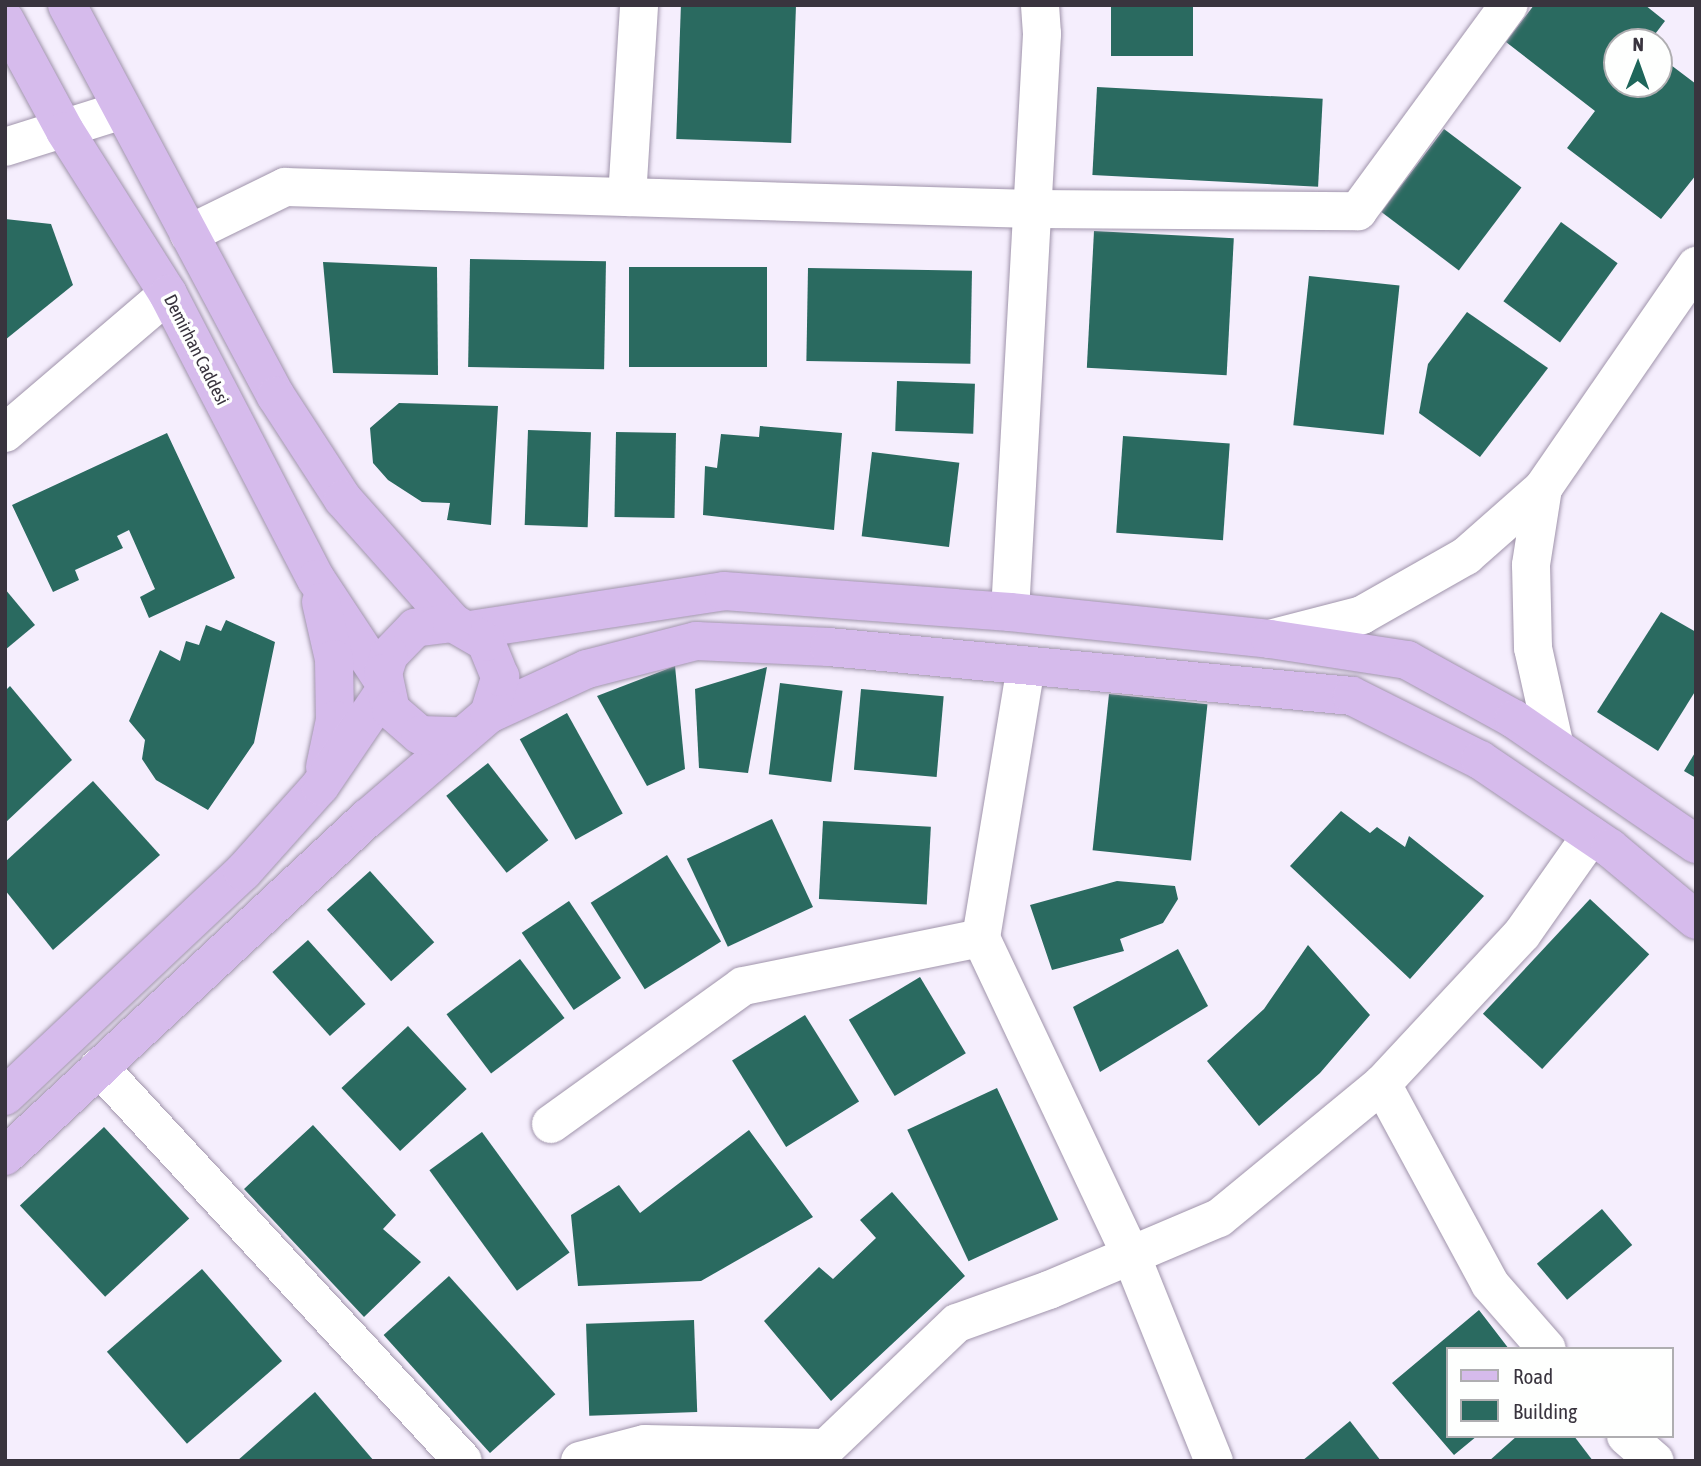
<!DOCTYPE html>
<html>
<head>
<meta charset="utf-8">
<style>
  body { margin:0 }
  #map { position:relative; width:1701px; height:1466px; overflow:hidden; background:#f5eefd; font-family:"Asap Condensed",sans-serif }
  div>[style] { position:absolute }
  .building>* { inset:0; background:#2a6a60; transform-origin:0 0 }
  .roads { filter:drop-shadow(0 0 2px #a094ab) drop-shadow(0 0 2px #a094ab) }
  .minor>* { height:38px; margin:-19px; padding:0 19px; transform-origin:19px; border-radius:19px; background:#fff }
  .major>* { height:38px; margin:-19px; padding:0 19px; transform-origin:19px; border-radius:19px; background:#d6bbec }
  span { translate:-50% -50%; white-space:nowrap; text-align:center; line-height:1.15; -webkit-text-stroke:7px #fefffe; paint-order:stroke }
  .street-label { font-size:18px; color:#39343e }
  .frame { position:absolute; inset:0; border:7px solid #39343e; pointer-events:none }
  .legend { position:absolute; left:1446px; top:1347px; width:228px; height:91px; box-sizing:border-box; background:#fefffe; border:2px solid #afaeb1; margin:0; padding:9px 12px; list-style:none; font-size:21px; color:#39343e }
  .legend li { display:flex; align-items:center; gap:14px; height:35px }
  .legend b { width:35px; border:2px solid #afaeb1 }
  .north { position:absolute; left:1603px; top:28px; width:70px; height:70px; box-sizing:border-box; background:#fefffe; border:2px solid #afaeb1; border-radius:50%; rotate:1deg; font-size:19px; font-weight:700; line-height:28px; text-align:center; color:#39343e }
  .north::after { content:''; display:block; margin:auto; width:24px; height:32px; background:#1e665a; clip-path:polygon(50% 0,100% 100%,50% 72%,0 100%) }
</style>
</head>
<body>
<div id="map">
  <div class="building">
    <div style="left:796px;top:5px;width:138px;height:115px;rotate:92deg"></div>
    <div style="left:1111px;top:5px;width:82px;height:51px"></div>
    <div style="clip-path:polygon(1534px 5px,1645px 5px,1665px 21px,1649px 42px,1617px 42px,1617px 84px,1659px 84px,1659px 56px,1696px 84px,1696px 175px,1661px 219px,1567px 148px,1595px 111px,1506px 42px)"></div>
    <div style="left:1097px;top:87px;width:226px;height:88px;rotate:3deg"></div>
    <div style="left:1444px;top:129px;width:97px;height:104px;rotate:37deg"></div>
    <div style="clip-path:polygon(5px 219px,51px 224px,73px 285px,5px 340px)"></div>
    <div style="left:1561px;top:222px;width:70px;height:98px;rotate:36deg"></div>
    <div style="left:1094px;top:231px;width:140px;height:137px;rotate:3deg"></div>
    <div style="left:470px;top:259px;width:136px;height:108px;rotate:1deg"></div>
    <div style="clip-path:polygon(323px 262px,437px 267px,438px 375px,333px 373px)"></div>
    <div style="left:629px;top:267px;width:138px;height:100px"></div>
    <div style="left:808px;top:268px;width:164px;height:93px;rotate:1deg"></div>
    <div style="left:1309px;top:276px;width:91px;height:150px;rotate:6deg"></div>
    <div style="clip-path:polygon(1467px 312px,1548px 368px,1480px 457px,1419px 413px,1428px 364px)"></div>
    <div style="left:897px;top:381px;width:78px;height:50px;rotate:2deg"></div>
    <div style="clip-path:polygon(399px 403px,498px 406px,491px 525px,447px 520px,450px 503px,422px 502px,388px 480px,373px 463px,370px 428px)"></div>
    <div style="clip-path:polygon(760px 426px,842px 433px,834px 530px,703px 515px,705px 466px,717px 468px,721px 434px,759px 437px)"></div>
    <div style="left:528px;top:430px;width:63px;height:95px;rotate:2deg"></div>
    <div style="left:616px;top:432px;width:60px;height:85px;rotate:1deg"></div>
    <div style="clip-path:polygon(167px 433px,235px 578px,149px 618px,140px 597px,155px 589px,129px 530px,117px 536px,123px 548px,75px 570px,79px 580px,53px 592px,12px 505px)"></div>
    <div style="left:1123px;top:436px;width:107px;height:97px;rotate:4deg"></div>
    <div style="left:872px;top:452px;width:88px;height:85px;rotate:7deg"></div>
    <div style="clip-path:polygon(5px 589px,35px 625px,5px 650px)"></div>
    <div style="clip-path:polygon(1661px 612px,1696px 632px,1696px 690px,1658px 751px,1597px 712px)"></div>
    <div style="clip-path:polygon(226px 620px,275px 642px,254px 743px,208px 810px,156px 780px,142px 759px,145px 740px,129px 721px,160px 650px,180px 661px,186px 641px,199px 645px,206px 625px,221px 631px)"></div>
    <div style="clip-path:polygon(675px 666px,685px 769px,647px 786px,597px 696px)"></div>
    <div style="clip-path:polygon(767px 667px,748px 773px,699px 768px,695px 689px)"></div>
    <div style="left:780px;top:683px;width:63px;height:92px;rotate:7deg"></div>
    <div style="clip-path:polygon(10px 686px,72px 760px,5px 823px,5px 691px)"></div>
    <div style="left:861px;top:689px;width:83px;height:81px;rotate:5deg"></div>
    <div style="left:1109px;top:694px;width:99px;height:157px;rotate:6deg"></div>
    <div style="left:567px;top:713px;width:115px;height:54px;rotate:61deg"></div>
    <div style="clip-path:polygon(1696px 751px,1696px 778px,1684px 771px)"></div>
    <div style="left:488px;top:763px;width:98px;height:53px;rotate:52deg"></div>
    <div style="clip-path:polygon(93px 781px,160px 855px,53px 950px,5px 890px,5px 862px)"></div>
    <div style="clip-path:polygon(1341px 811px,1370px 833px,1377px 827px,1405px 847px,1409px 836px,1484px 896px,1410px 979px,1290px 866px)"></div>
    <div style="left:772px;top:819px;width:97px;height:94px;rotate:65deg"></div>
    <div style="left:823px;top:821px;width:108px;height:78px;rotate:3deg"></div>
    <div style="left:667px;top:855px;width:102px;height:90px;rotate:58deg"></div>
    <div style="left:370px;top:871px;width:96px;height:58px;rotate:48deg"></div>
    <div style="clip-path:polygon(1117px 881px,1175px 886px,1178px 899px,1163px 923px,1120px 939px,1124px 951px,1052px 970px,1030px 905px)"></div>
    <div style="left:1590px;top:899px;width:81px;height:157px;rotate:43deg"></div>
    <div style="left:569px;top:901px;width:93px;height:57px;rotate:56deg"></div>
    <div style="left:308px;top:940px;width:86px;height:48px;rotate:48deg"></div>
    <div style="clip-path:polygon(1308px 945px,1370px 1015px,1320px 1073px,1259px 1126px,1207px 1061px,1264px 1009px)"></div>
    <div style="clip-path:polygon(1178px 949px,1208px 1006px,1100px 1072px,1073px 1007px)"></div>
    <div style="left:520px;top:959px;width:74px;height:92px;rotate:53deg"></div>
    <div style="left:920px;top:977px;width:89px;height:83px;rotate:59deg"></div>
    <div style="left:805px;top:1015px;width:102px;height:86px;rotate:58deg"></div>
    <div style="left:408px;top:1026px;width:86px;height:91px;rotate:47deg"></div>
    <div style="left:997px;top:1088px;width:145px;height:99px;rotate:65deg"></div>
    <div style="clip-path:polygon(313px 1125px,396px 1215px,383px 1229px,421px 1262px,364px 1317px,244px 1189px)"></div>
    <div style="left:104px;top:1127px;width:125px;height:115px;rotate:47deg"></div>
    <div style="clip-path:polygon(749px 1130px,813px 1217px,701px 1281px,578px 1286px,571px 1215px,619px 1185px,640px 1213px)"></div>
    <div style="left:482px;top:1132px;width:149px;height:65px;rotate:54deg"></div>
    <div style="clip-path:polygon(892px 1192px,965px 1276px,831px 1401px,764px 1321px,819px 1267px,833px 1279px,876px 1238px,860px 1220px)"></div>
    <div style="left:1602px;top:1209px;width:47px;height:85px;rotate:50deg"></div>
    <div style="left:202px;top:1269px;width:122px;height:126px;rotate:49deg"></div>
    <div style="left:449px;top:1276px;width:159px;height:88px;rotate:48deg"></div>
    <div style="clip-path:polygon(1479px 1310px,1509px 1349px,1447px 1349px,1447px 1436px,1477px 1436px,1454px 1455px,1392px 1383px)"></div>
    <div style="left:694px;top:1320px;width:92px;height:108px;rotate:88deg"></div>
    <div style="clip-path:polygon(315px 1392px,374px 1461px,237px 1461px)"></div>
    <div style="clip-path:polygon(1350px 1421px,1381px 1461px,1302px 1461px)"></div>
    <div style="clip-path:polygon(1517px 1436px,1574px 1436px,1593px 1461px,1489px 1461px)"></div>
  </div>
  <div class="roads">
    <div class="minor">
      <div style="left:5px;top:147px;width:123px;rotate:-17.5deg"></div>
      <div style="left:627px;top:197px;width:192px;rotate:-86.4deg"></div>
      <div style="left:189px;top:234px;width:107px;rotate:-26.1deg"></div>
      <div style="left:285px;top:187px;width:747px;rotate:1.69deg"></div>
      <div style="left:1032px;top:209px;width:326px;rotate:0.4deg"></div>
      <div style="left:1358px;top:211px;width:255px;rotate:-53.8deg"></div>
      <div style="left:5px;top:433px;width:214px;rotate:-40.5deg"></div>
      <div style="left:1543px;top:488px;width:78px;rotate:98.9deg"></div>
      <div style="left:1531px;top:565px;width:83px;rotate:88.6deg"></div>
      <div style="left:1533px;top:648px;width:101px;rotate:77.5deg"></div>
      <div style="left:1010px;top:612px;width:579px;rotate:-86.83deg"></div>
      <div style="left:1042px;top:34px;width:29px;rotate:-94deg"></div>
      <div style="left:1270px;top:639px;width:95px;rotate:-14.6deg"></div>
      <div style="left:1362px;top:615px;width:120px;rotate:-29.6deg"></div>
      <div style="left:1466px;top:556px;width:103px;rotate:-41.4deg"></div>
      <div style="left:1543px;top:488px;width:270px;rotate:-55.4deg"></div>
      <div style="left:1026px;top:666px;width:276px;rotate:99.4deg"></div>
      <div style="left:981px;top:938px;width:351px;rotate:64.7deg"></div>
      <div style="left:1131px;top:1255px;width:222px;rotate:68.1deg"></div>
      <div style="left:99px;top:1067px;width:536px;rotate:47.27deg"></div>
      <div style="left:1382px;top:1084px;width:227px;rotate:61.6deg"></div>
      <div style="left:1490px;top:1284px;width:86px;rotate:48.8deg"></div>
      <div style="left:551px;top:1124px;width:236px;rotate:-35.7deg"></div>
      <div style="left:743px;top:986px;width:243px;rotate:-11.4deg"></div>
      <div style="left:1626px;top:1436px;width:38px;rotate:41deg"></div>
      <div style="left:580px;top:1461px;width:67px;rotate:-14.7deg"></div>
      <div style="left:645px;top:1444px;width:181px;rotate:1.3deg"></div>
      <div style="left:826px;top:1448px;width:181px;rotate:-43.7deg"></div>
      <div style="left:957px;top:1323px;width:98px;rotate:-19.7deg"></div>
      <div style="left:1049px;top:1290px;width:185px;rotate:-23deg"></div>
      <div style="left:1219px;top:1218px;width:211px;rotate:-39.4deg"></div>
      <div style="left:1382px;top:1084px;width:205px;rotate:-47deg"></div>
      <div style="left:1522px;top:934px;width:120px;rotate:-54.9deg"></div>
    </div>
    <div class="major">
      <div style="left:67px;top:5px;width:443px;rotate:61.9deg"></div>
      <div style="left:276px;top:396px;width:123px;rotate:57deg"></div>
      <div style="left:343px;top:499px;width:166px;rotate:48.4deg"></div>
      <div style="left:5px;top:20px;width:126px;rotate:61.6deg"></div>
      <div style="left:65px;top:131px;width:193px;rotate:57.7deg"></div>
      <div style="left:168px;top:294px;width:321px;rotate:62.6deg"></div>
      <div style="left:316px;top:579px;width:123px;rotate:56.6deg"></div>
      <div style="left:321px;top:602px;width:58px;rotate:77.2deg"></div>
      <div style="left:334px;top:659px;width:61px;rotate:89.1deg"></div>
      <div style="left:335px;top:720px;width:48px;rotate:102deg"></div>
      <div style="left:470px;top:630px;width:257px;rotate:-8.7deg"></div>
      <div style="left:724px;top:591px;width:287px;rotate:4.2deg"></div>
      <div style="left:1010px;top:612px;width:261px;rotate:5.9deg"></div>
      <div style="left:1270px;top:639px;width:139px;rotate:8.7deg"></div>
      <div style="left:1407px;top:660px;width:122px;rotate:28.9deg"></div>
      <div style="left:1514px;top:719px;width:221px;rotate:34.5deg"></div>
      <div style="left:489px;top:714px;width:108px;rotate:-24.7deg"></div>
      <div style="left:587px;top:669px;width:113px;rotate:-14.4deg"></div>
      <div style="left:696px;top:641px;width:133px;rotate:2.6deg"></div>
      <div style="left:829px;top:647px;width:525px;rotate:5.35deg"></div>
      <div style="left:1352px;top:696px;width:143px;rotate:26.6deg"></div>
      <div style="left:1480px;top:760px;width:157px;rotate:34.1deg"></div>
      <div style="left:1610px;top:848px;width:112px;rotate:39.9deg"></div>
      <div style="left:5px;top:1096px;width:327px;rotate:-43.3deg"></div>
      <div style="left:243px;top:872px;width:115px;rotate:-48.2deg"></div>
      <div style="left:320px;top:786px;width:114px;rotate:-55.8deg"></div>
      <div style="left:5px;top:1156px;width:496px;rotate:-43deg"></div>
      <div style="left:368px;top:818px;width:160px;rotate:-40.7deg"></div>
      <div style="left:489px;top:714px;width:39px;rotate:-73deg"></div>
      <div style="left:500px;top:677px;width:38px;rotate:-112deg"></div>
      <div style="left:486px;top:642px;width:38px;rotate:-150deg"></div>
      <div style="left:453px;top:623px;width:38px;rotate:173deg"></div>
      <div style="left:415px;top:628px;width:37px;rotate:134deg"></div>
      <div style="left:389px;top:655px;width:19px;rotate:108deg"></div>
      <div style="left:383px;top:673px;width:38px;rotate:78deg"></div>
      <div style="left:391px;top:710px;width:38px;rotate:41deg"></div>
      <div style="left:420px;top:735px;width:38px;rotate:2deg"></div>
    </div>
  </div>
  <div class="street-label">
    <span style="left:196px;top:350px;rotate:63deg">Demirhan Caddesi</span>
  </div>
  <div class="frame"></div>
  <ul class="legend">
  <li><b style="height:9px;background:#d6bbec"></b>Road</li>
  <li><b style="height:19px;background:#2a6a60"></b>Building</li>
  </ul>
  <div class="north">N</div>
</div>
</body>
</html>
